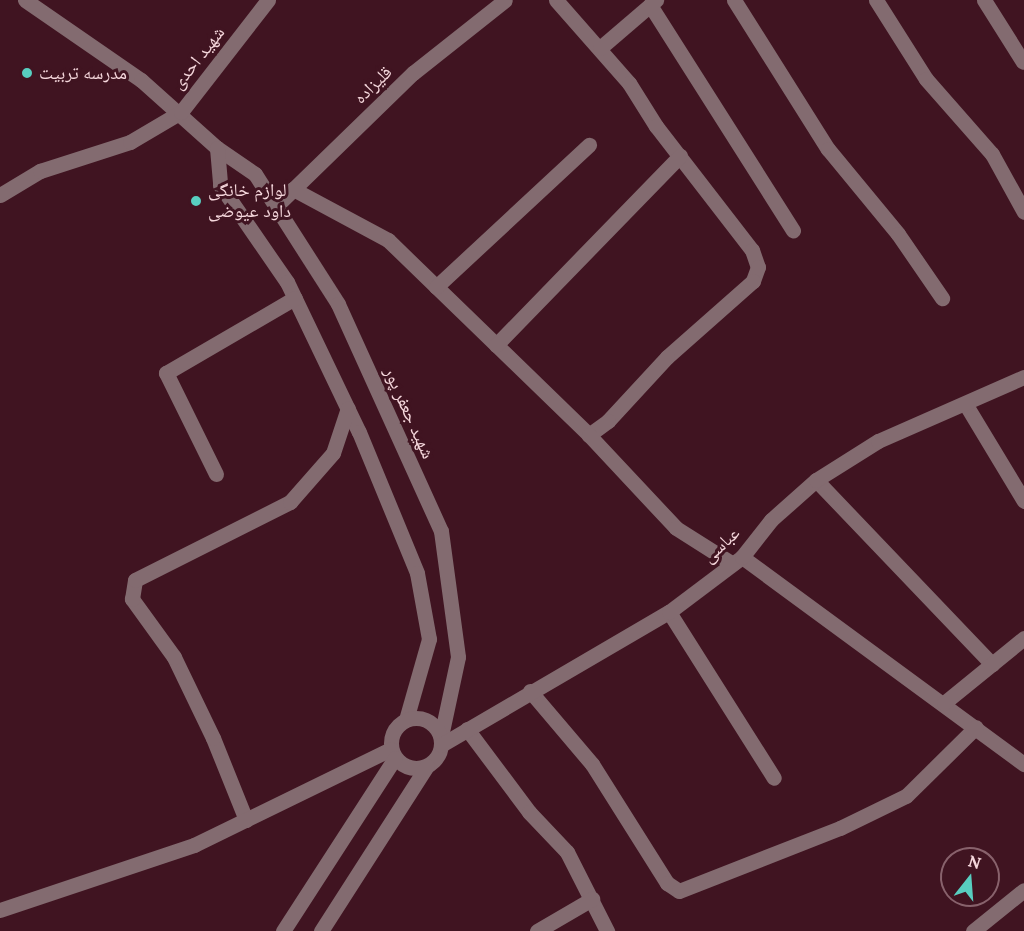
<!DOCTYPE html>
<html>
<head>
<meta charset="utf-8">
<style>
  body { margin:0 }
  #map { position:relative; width:1024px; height:931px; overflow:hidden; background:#401421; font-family:Lora,"Noto Naskh Arabic",serif }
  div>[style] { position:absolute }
  .minor>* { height:15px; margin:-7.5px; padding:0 7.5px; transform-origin:7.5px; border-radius:7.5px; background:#836b70 }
  .minor>.ring { margin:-7.5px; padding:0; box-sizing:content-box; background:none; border:15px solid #836b70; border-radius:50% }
  .dots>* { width:16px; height:16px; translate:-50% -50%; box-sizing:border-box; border:3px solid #401421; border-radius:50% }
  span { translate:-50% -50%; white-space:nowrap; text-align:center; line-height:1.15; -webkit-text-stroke:6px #401421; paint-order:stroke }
  .street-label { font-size:18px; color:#f5d7dc }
  .poi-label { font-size:18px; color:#f5d7dc }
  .left { translate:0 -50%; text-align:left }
  .north { position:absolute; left:940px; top:847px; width:60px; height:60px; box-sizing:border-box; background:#401421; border:2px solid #88626c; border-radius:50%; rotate:17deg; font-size:16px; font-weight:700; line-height:24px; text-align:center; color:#f5d7dc }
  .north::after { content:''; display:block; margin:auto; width:21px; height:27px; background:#58cec0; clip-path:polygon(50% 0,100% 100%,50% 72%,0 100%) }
</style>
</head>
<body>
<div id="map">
  <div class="minor">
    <div style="left:25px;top:0;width:141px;rotate:34.6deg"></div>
    <div style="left:141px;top:80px;width:102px;rotate:41.8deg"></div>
    <div style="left:217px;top:148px;width:46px;rotate:34.4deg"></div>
    <div style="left:255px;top:174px;width:154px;rotate:57.4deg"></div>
    <div style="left:338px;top:304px;width:249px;rotate:65.6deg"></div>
    <div style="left:441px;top:531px;width:127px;rotate:82.3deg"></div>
    <div style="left:458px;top:657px;width:81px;rotate:102.1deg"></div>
    <div style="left:556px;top:0;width:111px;rotate:48.7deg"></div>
    <div style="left:629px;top:83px;width:51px;rotate:57.9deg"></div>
    <div style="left:656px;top:126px;width:157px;rotate:52.3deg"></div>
    <div style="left:752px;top:250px;width:18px;rotate:71deg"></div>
    <div style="left:758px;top:267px;width:15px;rotate:110deg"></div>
    <div style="left:753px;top:281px;width:115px;rotate:138.5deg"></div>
    <div style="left:667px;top:357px;width:87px;rotate:132.7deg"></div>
    <div style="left:608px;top:421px;width:24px;rotate:144deg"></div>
    <div style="left:734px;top:0;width:176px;rotate:57.8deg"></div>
    <div style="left:828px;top:149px;width:110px;rotate:50.5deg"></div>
    <div style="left:898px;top:234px;width:78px;rotate:55.5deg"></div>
    <div style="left:876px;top:0;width:93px;rotate:57.7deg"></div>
    <div style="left:926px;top:79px;width:100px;rotate:48.7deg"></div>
    <div style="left:992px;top:154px;width:66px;rotate:61.1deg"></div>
    <div style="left:984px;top:0;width:73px;rotate:57.8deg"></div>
    <div style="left:650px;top:5px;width:267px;rotate:57.6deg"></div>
    <div style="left:600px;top:48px;width:74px;rotate:-40.6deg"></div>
    <div style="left:217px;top:148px;width:37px;rotate:85deg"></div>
    <div style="left:220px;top:185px;width:118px;rotate:55.4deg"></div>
    <div style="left:287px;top:282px;width:166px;rotate:64.4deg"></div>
    <div style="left:359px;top:432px;width:152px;rotate:67.6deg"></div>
    <div style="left:417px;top:573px;width:67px;rotate:79.7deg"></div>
    <div style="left:429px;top:639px;width:84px;rotate:105.9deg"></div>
    <div style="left:293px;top:189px;width:108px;rotate:28.2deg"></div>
    <div style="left:388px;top:240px;width:280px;rotate:44.1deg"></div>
    <div style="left:589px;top:435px;width:127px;rotate:46.9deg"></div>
    <div style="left:676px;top:528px;width:67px;rotate:32.3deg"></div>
    <div style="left:0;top:195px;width:47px;rotate:-31deg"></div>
    <div style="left:40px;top:171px;width:95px;rotate:-17.9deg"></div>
    <div style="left:130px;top:142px;width:59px;rotate:-30.5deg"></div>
    <div style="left:181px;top:112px;width:142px;rotate:-52.2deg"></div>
    <div style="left:276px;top:206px;width:191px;rotate:-44.2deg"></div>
    <div style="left:413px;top:73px;width:117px;rotate:-38.4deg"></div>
    <div style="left:436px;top:287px;width:209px;rotate:-42.9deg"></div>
    <div style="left:496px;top:345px;width:264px;rotate:-45.8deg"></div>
    <div style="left:966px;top:405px;width:112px;rotate:58.9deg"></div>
    <div style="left:216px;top:474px;width:113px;rotate:-116.3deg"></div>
    <div style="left:166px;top:373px;width:149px;rotate:-30.2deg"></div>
    <div style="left:816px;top:480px;width:255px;rotate:46.3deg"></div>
    <div style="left:742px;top:557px;width:350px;rotate:36.3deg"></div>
    <div style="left:669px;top:612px;width:196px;rotate:57.7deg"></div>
    <div style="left:530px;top:691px;width:96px;rotate:49.7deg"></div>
    <div style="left:592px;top:764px;width:141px;rotate:57.8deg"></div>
    <div style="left:667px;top:883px;width:14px;rotate:34deg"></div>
    <div style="left:679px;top:891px;width:173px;rotate:-21.4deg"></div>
    <div style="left:840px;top:828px;width:73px;rotate:-25.9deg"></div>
    <div style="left:906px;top:796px;width:98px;rotate:-44.6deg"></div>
    <div style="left:944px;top:703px;width:103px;rotate:-39.1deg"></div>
    <div class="ring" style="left:391px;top:718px;width:35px;height:35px"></div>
    <div style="left:467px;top:729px;width:104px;rotate:53.2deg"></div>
    <div style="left:529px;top:812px;width:55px;rotate:46.5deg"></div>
    <div style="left:567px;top:852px;width:89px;rotate:63.1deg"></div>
    <div style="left:441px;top:745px;width:264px;rotate:-30.3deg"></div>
    <div style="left:669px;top:612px;width:91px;rotate:-37deg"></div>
    <div style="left:742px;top:557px;width:47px;rotate:-51.9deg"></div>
    <div style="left:771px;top:520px;width:60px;rotate:-41.6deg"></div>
    <div style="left:816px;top:480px;width:73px;rotate:-32.2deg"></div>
    <div style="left:878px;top:441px;width:159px;rotate:-23.7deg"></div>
    <div style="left:246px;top:820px;width:88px;rotate:-111.9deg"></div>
    <div style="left:213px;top:738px;width:90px;rotate:-115.7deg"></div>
    <div style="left:174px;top:657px;width:72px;rotate:-125.9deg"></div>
    <div style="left:132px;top:599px;width:19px;rotate:-81deg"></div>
    <div style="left:135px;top:580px;width:174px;rotate:-26.7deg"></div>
    <div style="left:290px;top:502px;width:65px;rotate:-48.7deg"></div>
    <div style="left:333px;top:453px;width:47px;rotate:-71.6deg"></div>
    <div style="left:0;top:910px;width:205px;rotate:-18.5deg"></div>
    <div style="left:194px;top:845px;width:219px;rotate:-26deg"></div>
    <div style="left:283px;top:931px;width:206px;rotate:-57.1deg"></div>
    <div style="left:321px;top:931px;width:196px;rotate:-57.3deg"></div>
    <div style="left:537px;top:931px;width:64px;rotate:-30.2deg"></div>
    <div style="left:973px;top:931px;width:65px;rotate:-38.8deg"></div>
  </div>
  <div class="dots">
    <div style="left:27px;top:73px;background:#58cec0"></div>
    <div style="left:196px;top:201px;background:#58cec0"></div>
  </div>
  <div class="street-label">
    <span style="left:198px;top:58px;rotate:-52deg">شهید احدی</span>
    <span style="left:373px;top:85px;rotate:-44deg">قلیزاده</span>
    <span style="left:409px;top:413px;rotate:66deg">شهید جعفر پور</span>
    <span style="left:721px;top:545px;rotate:-43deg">عباسی</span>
  </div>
  <div class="poi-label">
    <span class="left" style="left:39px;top:73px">مدرسه تربیت</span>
    <span class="left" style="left:208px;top:201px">لوازم خانگی<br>داود عیوضی</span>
  </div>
  <div class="north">N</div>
</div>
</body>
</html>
